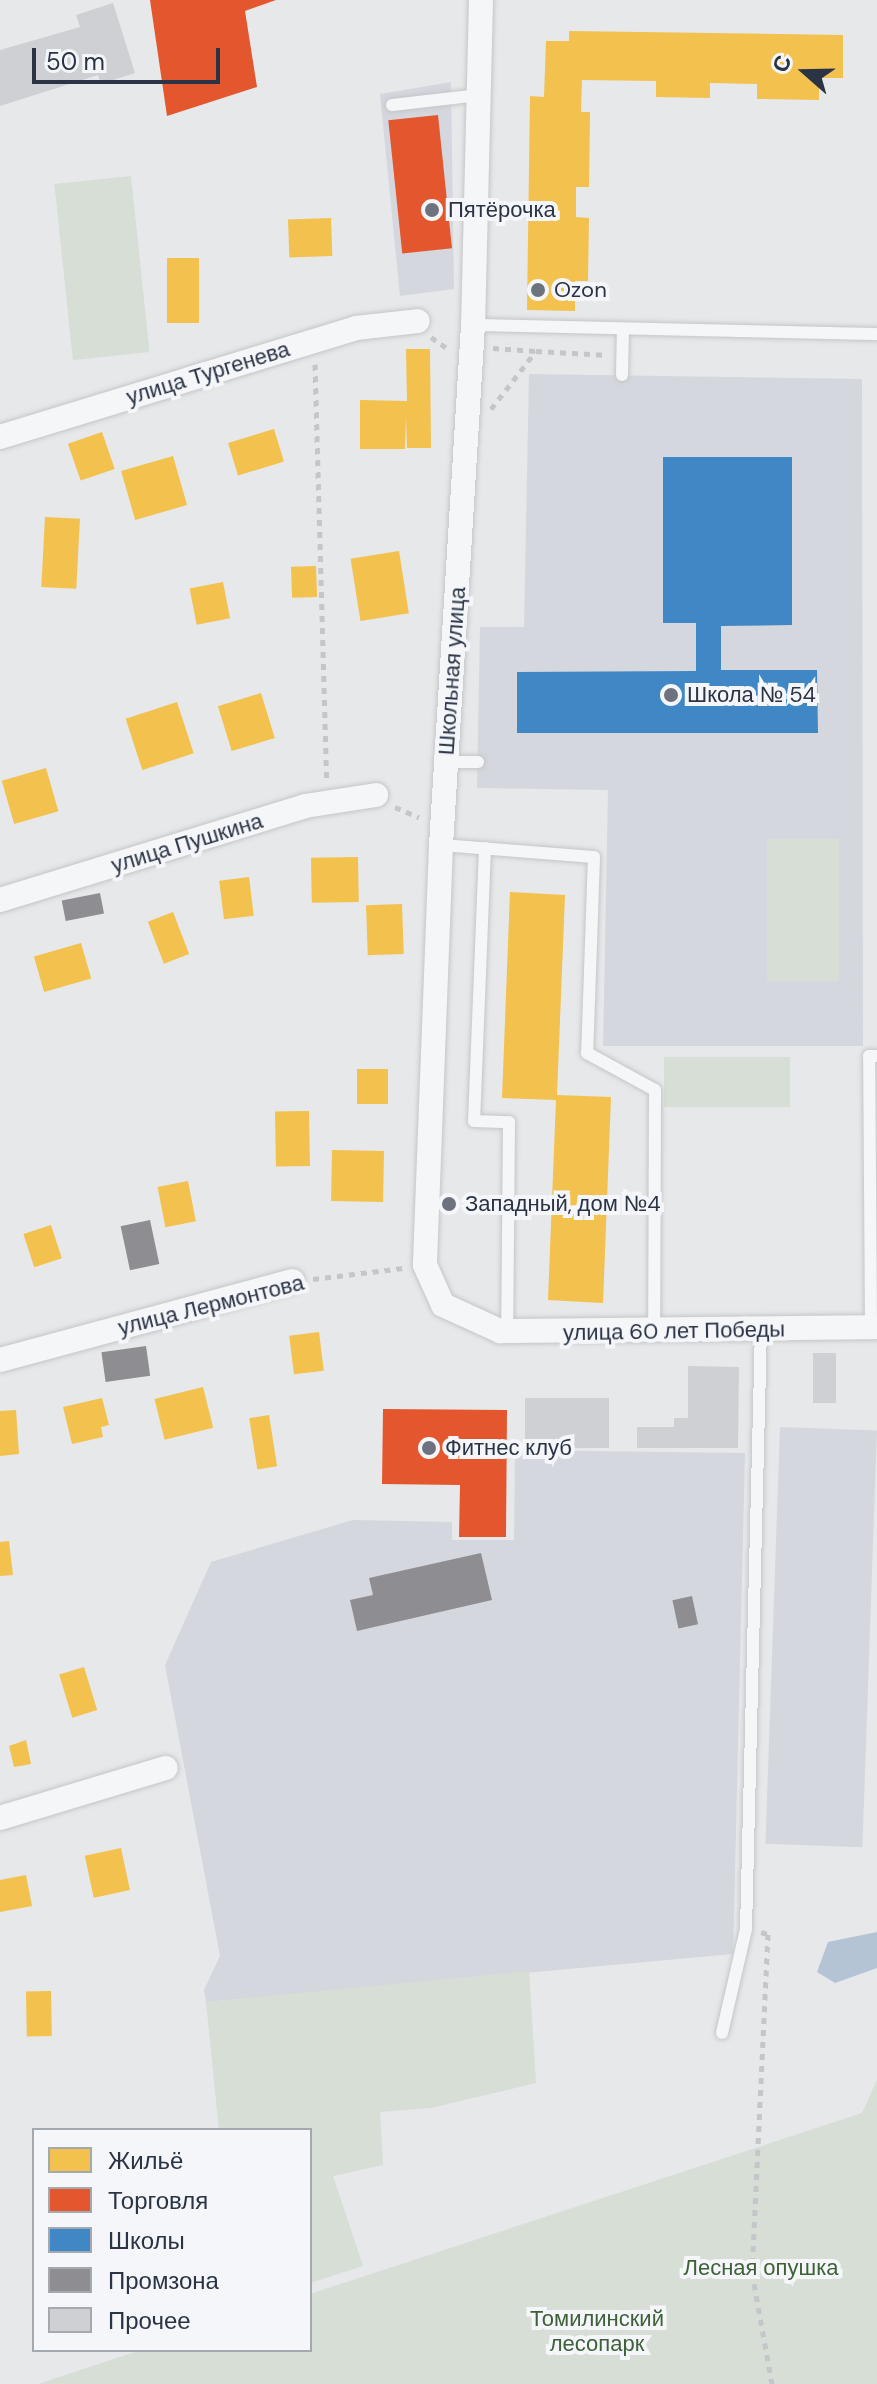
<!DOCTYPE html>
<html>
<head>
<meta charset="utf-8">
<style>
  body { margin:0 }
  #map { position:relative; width:877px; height:2384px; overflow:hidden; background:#e6e8ea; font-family:"DM Sans",sans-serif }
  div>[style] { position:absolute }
  .built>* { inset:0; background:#d4d7dd; transform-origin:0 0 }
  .green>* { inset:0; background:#d6ded6; transform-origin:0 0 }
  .water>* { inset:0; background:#b4c4d5 }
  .homes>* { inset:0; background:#f2c14e; transform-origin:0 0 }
  .shops>* { inset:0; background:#e4572e; transform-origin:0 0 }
  .schools>* { inset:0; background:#3f88c5 }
  .industry>* { inset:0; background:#8d8d92; transform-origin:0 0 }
  .building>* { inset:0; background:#ced0d3; transform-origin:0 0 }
  .path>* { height:5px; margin-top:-2.5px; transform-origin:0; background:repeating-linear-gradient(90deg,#c5c6ca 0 6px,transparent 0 12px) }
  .roads { filter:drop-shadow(0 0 2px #c4c6c8) drop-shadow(0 0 2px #c4c6c8) }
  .lane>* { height:12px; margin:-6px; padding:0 6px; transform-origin:6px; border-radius:6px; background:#f5f6f7 }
  .street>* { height:24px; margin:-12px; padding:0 12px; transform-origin:12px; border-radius:12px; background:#f5f6f7 }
  .dots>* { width:22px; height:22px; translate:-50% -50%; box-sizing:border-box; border:4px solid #f4f6f9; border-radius:50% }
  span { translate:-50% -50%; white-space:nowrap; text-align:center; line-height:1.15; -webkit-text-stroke:8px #f4f6f9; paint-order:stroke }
  .poi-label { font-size:22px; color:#2b3445 }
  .left { translate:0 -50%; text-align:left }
  .street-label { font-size:22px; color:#2b3445 }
  .park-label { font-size:22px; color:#3f6138 }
  .legend { position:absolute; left:32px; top:2128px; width:280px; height:224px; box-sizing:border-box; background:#f4f6f9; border:2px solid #a4a8b1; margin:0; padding:10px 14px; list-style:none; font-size:24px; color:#2b3445 }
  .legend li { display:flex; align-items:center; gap:16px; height:40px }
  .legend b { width:40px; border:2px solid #a4a8b1 }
  .north { position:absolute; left:765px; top:32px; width:80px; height:80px; -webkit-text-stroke:6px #f4f6f9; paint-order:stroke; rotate:290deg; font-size:22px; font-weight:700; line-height:32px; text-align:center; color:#2b3445 }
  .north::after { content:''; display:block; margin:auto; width:28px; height:36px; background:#2b3445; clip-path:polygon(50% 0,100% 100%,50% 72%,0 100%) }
  .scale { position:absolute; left:32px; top:48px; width:188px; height:36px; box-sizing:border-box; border:4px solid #2b3445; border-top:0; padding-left:10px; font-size:24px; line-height:28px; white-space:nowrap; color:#2b3445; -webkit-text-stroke:6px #f4f6f9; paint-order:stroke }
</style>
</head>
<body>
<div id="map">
  <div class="built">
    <div style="clip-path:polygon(451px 82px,454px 289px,400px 296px,380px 94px)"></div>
    <div style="clip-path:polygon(529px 374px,862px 379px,863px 1046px,603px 1046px,608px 790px,477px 788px,480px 627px,524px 627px)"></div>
    <div style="left:780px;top:1427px;width:97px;height:417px;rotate:2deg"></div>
    <div style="clip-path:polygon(515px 1450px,745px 1453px,733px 1954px,206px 2002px,204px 1990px,220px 1956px,165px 1665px,211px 1562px,353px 1520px,452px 1522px,452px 1540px,514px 1540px)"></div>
  </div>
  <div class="green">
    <div style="left:131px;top:176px;width:177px;height:77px;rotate:84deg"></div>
    <div style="left:767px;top:839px;width:72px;height:142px"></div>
    <div style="left:664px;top:1057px;width:126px;height:50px"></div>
    <div style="clip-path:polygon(529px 1971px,536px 2083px,431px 2108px,380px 2112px,383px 2165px,333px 2176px,363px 2266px,310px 2283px,310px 2130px,219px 2130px,206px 2002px)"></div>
    <div style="clip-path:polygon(877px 2080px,877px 2384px,38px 2384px,141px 2350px,310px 2350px,310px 2294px,862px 2113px)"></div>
  </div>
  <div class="water">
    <div style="clip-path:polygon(877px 1932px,877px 1968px,835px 1983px,817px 1972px,828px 1942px)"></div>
  </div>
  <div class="homes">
    <div style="clip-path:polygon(569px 31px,843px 35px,843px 78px,819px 78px,819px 100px,757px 99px,757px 84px,710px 83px,710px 98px,656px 97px,656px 81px,582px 80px,581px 112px,590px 112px,589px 187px,576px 187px,576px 217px,589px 218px,588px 281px,575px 281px,575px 311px,527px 310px,530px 96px,544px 97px,546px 41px,569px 41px)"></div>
    <div style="left:331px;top:218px;width:38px;height:43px;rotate:88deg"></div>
    <div style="left:167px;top:258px;width:32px;height:65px"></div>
    <div style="clip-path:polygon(406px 349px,430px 349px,431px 448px,407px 448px,406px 417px,405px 449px,360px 449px,360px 400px,407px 401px)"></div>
    <div style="left:274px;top:429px;width:34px;height:48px;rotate:73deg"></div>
    <div style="left:102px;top:432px;width:39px;height:36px;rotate:71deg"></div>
    <div style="left:173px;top:456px;width:51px;height:54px;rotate:74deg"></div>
    <div style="left:45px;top:517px;width:35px;height:70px;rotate:3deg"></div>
    <div style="left:399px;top:551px;width:63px;height:49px;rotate:81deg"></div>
    <div style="left:316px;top:566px;width:31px;height:25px;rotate:88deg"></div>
    <div style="left:223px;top:582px;width:37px;height:34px;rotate:79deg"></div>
    <div style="left:261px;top:693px;width:47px;height:45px;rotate:73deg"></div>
    <div style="left:177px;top:702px;width:54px;height:54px;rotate:72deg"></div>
    <div style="left:46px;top:768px;width:45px;height:46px;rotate:74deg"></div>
    <div style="left:358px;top:857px;width:45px;height:47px;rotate:89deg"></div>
    <div style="left:249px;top:877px;width:39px;height:30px;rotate:83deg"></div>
    <div style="clip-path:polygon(510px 892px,565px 895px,557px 1095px,611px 1097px,603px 1303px,548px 1300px,556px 1100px,502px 1098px)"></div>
    <div style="left:402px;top:904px;width:50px;height:36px;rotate:88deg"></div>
    <div style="left:173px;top:912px;width:45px;height:27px;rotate:69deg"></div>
    <div style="left:81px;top:943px;width:37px;height:49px;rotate:74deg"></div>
    <div style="left:357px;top:1069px;width:31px;height:35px"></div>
    <div style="left:309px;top:1111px;width:55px;height:34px;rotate:89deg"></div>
    <div style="left:332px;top:1150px;width:52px;height:51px;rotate:1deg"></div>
    <div style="left:188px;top:1181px;width:41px;height:31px;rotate:79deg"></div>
    <div style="left:51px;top:1225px;width:35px;height:29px;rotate:72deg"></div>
    <div style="left:319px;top:1332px;width:39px;height:30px;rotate:83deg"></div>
    <div style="left:203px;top:1387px;width:42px;height:50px;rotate:76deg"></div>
    <div style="clip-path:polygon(102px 1398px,109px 1425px,101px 1427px,103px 1437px,72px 1444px,63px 1407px)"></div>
    <div style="clip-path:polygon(16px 1410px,19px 1454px,0 1456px,0 1411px)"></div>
    <div style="left:269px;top:1415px;width:52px;height:20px;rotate:81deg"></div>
    <div style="clip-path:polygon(9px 1541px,13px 1575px,0 1576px,0 1542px)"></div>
    <div style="left:84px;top:1667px;width:45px;height:26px;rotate:73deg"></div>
    <div style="clip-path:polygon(26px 1740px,31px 1764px,14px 1767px,9px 1746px)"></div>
    <div style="left:121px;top:1848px;width:43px;height:37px;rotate:78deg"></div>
    <div style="clip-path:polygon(26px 1875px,32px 1906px,0 1912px,0 1880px)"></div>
    <div style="left:51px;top:1991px;width:45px;height:25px;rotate:89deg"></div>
  </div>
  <div class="shops">
    <div style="clip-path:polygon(150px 0,276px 0,245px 11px,257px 87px,167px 116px)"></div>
    <div style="left:438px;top:115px;width:134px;height:50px;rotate:84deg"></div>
    <div style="clip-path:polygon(383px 1409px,507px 1410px,506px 1537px,459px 1537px,460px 1485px,382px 1484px)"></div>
  </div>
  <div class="schools">
    <div style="clip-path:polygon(663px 457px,792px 457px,792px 625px,721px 626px,721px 670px,817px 670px,818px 733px,517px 733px,517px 672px,696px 671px,696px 623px,663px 623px)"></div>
  </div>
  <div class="industry">
    <div style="left:100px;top:893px;width:21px;height:39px;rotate:79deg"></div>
    <div style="left:150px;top:1220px;width:45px;height:30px;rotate:78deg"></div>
    <div style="left:146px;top:1346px;width:30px;height:45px;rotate:82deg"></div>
    <div style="clip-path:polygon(481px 1553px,492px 1600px,357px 1631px,350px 1600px,373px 1595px,369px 1578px)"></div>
    <div style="left:692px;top:1596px;width:29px;height:20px;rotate:78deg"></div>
  </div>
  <div class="building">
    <div style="clip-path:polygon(113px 3px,135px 73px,101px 84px,98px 75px,0 106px,0 50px,80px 27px,76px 15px)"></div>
    <div style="left:813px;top:1353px;width:23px;height:50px"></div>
    <div style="clip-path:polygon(688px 1366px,739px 1367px,738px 1448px,637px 1448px,637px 1427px,674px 1427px,674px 1418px,688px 1418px)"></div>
    <div style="left:609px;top:1398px;width:50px;height:84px;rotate:90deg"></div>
  </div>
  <div class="path">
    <div style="left:431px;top:337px;width:21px;rotate:35deg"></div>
    <div style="left:493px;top:348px;width:42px;rotate:4.1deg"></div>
    <div style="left:315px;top:364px;width:418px;rotate:88.4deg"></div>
    <div style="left:491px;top:409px;width:73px;rotate:-52.2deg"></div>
    <div style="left:536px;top:351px;width:72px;rotate:3.2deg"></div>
    <div style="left:395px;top:807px;width:26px;rotate:23deg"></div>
    <div style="left:313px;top:1279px;width:91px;rotate:-7deg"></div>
    <div style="left:761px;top:1932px;width:7px;rotate:16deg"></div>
    <div style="left:768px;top:1934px;width:338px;rotate:92.7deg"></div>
    <div style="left:752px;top:2272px;width:114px;rotate:79.9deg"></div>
  </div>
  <div class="roads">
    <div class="lane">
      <div style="left:392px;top:105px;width:88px;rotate:-6.6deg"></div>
      <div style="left:473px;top:325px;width:404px;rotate:1.3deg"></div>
      <div style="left:622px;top:375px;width:46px;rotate:-88.8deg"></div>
      <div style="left:446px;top:762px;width:32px"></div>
      <div style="left:441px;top:845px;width:153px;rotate:4.5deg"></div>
      <div style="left:594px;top:857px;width:196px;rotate:92deg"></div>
      <div style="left:587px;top:1053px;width:77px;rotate:28.6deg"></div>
      <div style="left:655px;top:1090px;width:241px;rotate:90.2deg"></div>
      <div style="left:485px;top:848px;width:273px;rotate:92.3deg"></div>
      <div style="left:474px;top:1121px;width:35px;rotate:2deg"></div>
      <div style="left:509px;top:1122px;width:210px;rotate:90.5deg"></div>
      <div style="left:871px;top:1327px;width:271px;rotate:-90.4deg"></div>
      <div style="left:869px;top:1056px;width:8px"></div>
      <div style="left:722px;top:2033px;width:107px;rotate:-77deg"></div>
      <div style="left:746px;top:1929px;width:600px;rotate:-88.57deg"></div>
    </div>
    <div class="street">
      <div style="left:481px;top:0;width:325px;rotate:91.4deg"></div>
      <div style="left:473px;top:325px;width:521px;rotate:93.52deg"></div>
      <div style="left:441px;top:845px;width:420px;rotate:92.2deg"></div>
      <div style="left:425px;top:1265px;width:44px;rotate:65.8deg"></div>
      <div style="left:443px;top:1305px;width:63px;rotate:24.5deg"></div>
      <div style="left:500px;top:1331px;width:377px;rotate:-0.6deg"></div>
      <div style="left:0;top:437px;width:372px;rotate:-17deg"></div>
      <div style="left:356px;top:328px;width:62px;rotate:-6.4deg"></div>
      <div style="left:0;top:900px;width:319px;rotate:-17.1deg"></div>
      <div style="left:305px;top:806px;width:72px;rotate:-8.8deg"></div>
      <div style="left:0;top:1360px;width:303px;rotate:-15.1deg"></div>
      <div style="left:0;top:1818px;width:173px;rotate:-16.8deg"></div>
    </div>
  </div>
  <div class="dots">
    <div style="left:432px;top:210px;background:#6c737f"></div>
    <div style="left:538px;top:290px;background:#6c737f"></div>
    <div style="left:671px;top:695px;background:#6c737f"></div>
    <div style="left:449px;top:1204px;background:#6c737f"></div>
    <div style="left:429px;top:1448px;background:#6c737f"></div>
  </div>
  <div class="poi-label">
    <span class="left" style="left:448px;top:210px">Пятёрочка</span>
    <span class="left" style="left:554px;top:290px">Ozon</span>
    <span class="left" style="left:687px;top:695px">Школа № 54</span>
    <span class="left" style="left:465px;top:1204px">Западный, дом №4</span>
    <span class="left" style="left:445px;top:1448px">Фитнес клуб</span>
  </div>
  <div class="street-label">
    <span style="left:208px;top:373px;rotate:-17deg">улица Тургенева</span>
    <span style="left:452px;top:671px;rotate:-86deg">Школьная улица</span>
    <span style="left:187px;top:843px;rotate:-17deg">улица Пушкина</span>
    <span style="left:211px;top:1305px;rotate:-14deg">улица Лермонтова</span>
    <span style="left:674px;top:1331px;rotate:-1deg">улица 60 лет Победы</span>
  </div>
  <div class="park-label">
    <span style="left:761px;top:2268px">Лесная опушка</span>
    <span style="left:597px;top:2331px">Томилинский<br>лесопарк</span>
  </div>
  <ul class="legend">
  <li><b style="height:22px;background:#f2c14e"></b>Жильё</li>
  <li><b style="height:22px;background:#e4572e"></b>Торговля</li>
  <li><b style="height:22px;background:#3f88c5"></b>Школы</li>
  <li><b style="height:22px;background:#8d8d92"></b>Промзона</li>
  <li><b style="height:22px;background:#ced0d3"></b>Прочее</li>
  </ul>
  <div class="north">С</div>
  <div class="scale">50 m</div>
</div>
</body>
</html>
